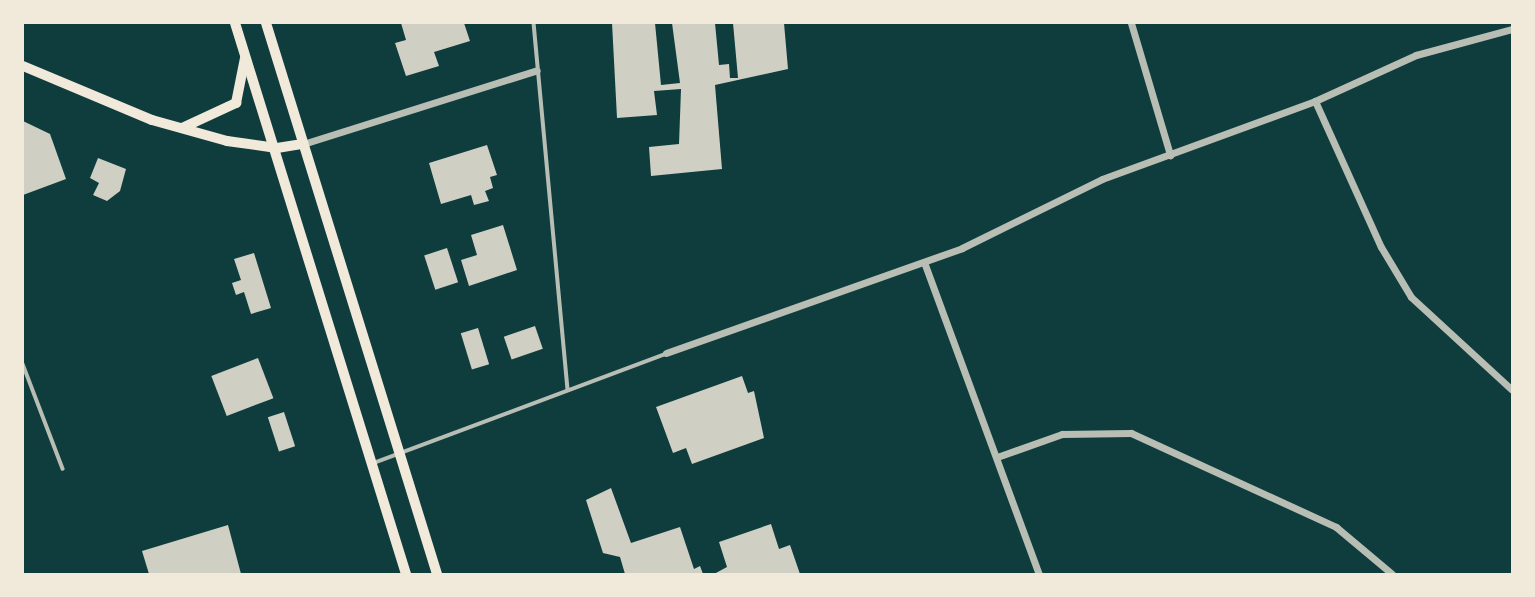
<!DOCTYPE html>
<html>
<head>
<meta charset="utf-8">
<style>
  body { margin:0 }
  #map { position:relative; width:1535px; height:597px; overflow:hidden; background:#0f3d3e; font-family:Montserrat,sans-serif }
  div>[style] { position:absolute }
  .building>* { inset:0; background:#cfcfc3; transform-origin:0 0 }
  .service>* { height:3.5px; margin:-1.75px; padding:0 1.75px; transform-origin:1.75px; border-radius:1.75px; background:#b8beb3 }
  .minor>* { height:7px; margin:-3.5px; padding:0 3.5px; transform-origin:3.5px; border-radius:3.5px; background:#b8beb3 }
  .secondary>* { height:10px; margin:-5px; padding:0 5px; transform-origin:5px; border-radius:5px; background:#f1e9da }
  .primary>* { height:10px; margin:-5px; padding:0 5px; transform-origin:5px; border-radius:5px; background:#f1e9da }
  span { translate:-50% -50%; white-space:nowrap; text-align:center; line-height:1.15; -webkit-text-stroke:6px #f1e9da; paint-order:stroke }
  .frame { position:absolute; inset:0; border:24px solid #f1e9da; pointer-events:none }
</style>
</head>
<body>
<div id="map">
  <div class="building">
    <div style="clip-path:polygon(401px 23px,464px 23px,470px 41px,434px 52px,439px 66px,406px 76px,395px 43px,406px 40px)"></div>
    <div style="clip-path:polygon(612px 23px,655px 23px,661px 85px,680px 83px,672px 23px,715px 23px,719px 65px,729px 64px,730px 78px,738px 78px,733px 23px,784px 23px,788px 69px,715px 85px,722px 169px,651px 176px,649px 147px,679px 144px,681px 89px,654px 91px,657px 115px,617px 118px)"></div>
    <div style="clip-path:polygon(23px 121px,50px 134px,66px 179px,23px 195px)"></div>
    <div style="clip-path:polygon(487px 145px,497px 175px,490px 177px,493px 188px,485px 191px,489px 201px,474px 205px,471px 195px,441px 204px,429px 163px)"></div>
    <div style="clip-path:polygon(98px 158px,126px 169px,120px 191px,107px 201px,93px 195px,99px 183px,90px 178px)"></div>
    <div style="clip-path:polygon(503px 225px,517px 270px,469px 286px,461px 260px,477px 255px,471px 235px)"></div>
    <div style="left:447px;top:248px;width:36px;height:24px;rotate:72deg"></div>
    <div style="clip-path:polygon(254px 253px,271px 308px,251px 314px,244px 292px,236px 295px,232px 283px,241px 280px,234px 259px)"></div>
    <div style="left:535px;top:326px;width:24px;height:33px;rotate:71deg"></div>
    <div style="left:478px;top:328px;width:38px;height:18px;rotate:73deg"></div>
    <div style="left:258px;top:358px;width:43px;height:50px;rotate:69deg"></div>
    <div style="clip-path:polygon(742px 376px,748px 393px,754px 391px,764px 438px,692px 464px,686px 448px,673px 453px,656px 407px)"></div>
    <div style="left:284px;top:412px;width:36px;height:17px;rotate:72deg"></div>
    <div style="clip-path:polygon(611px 488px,631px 543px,680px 527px,694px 569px,700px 566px,703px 574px,625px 574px,620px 557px,603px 553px,586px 500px)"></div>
    <div style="clip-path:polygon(771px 524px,779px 549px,790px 545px,800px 574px,714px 574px,727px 567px,719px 542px)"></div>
    <div style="clip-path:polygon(228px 525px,241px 574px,149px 574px,142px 551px)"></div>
  </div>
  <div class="service">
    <div style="left:534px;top:23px;width:368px;rotate:84.7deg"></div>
    <div style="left:23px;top:364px;width:112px;rotate:69.1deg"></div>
    <div style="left:374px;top:463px;width:311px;rotate:-20.5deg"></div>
  </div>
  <div class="minor">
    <div style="left:1131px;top:23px;width:138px;rotate:73.5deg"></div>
    <div style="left:1315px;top:101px;width:160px;rotate:65.7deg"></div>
    <div style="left:1381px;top:247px;width:58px;rotate:59deg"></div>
    <div style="left:1411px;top:297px;width:137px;rotate:42.6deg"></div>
    <div style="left:303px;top:144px;width:245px;rotate:-17.5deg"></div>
    <div style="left:924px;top:262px;width:333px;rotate:69.8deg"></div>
    <div style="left:666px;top:353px;width:314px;rotate:-19.5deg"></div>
    <div style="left:962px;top:248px;width:156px;rotate:-26.2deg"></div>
    <div style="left:1102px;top:179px;width:227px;rotate:-20.1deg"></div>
    <div style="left:1315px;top:101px;width:111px;rotate:-24.5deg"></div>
    <div style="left:1416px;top:55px;width:99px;rotate:-15.2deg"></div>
    <div style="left:997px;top:457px;width:69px;rotate:-19.5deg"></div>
    <div style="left:1062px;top:434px;width:69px;rotate:-0.8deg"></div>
    <div style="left:1131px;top:433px;width:226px;rotate:24.6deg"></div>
    <div style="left:1336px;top:527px;width:73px;rotate:40deg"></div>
  </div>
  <div class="secondary">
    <div style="left:23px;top:66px;width:140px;rotate:22.7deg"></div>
    <div style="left:152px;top:120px;width:78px;rotate:15.6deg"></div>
    <div style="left:227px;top:141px;width:50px;rotate:8deg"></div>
    <div style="left:277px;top:148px;width:26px;rotate:-9deg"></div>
    <div style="left:182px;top:128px;width:60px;rotate:-24.8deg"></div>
    <div style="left:236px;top:103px;width:46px;rotate:-78.7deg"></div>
  </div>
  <div class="primary">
    <div style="left:235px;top:23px;width:577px;rotate:72.76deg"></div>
    <div style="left:266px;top:23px;width:577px;rotate:72.76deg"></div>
  </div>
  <div class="frame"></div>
</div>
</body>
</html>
